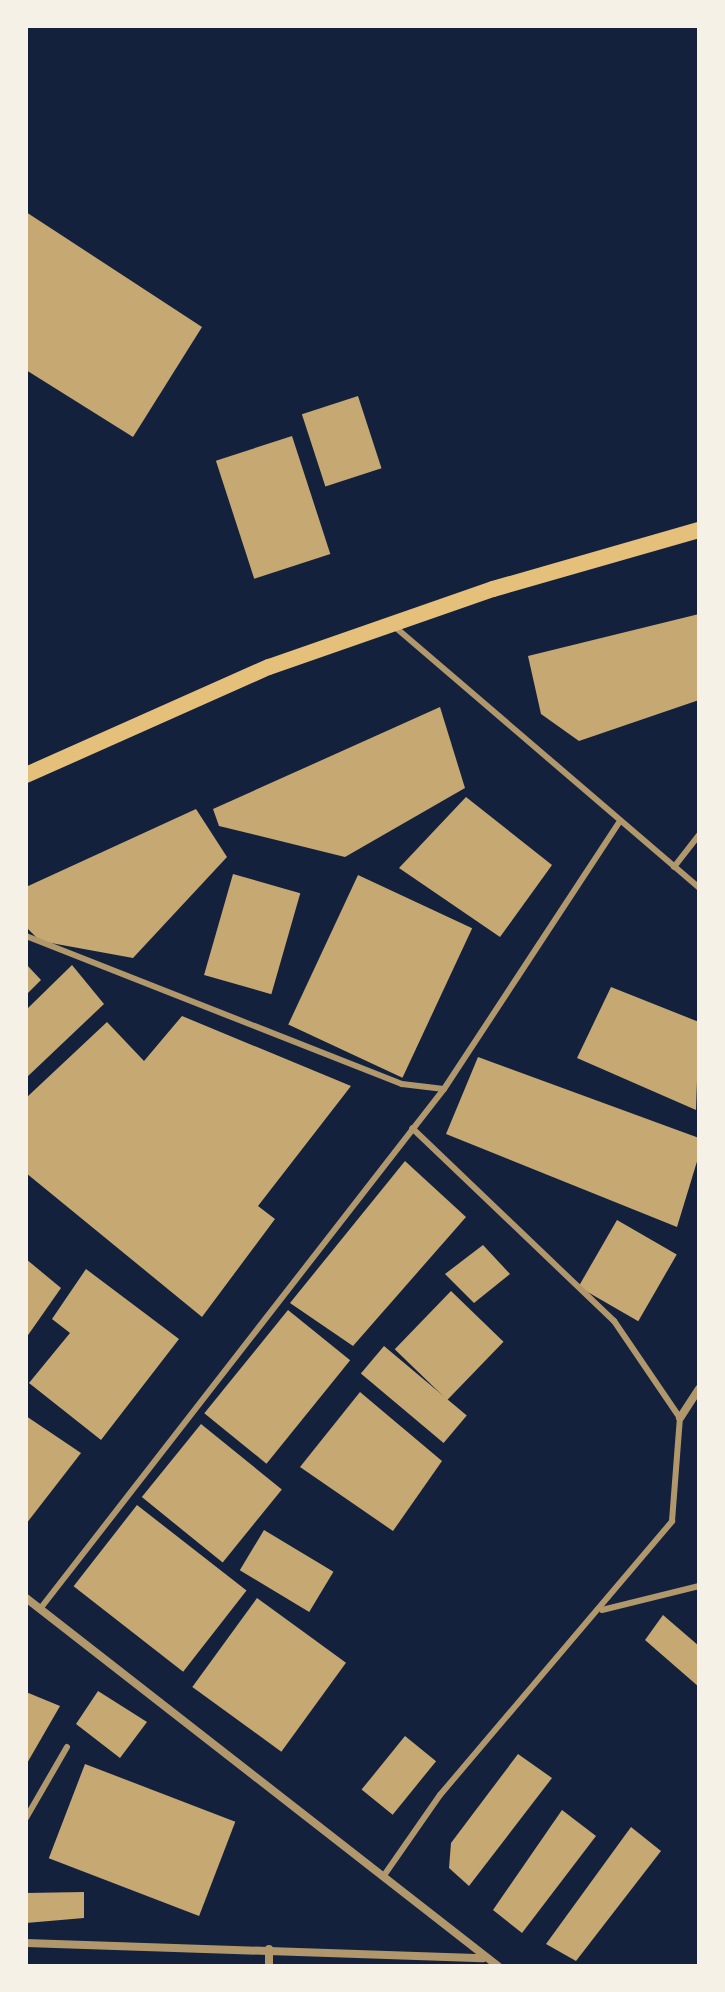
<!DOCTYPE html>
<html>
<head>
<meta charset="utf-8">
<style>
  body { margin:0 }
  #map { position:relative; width:725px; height:1992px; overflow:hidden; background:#14213d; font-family:Quicksand,sans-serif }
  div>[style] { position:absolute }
  .building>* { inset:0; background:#c6a872; transform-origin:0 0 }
  .service>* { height:6px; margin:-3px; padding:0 3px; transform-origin:3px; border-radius:3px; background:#b1986c }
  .minor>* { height:8px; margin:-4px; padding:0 4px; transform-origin:4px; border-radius:4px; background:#b1986c }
  .secondary>* { height:16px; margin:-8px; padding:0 8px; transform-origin:8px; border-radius:8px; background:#e5c07b }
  span { translate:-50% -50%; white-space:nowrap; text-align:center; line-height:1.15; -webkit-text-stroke:8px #f6f1e7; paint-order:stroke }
  .frame { position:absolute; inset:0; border:28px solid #f6f1e7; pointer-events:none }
</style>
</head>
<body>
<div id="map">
  <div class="building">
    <div style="clip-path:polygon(26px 212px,202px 327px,133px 437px,26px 370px)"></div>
    <div style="left:358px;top:396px;width:76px;height:59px;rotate:72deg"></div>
    <div style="left:292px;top:436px;width:124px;height:80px;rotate:72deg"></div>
    <div style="clip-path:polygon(699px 614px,699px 700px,579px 741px,541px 714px,528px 656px)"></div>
    <div style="clip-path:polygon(440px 707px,465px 788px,345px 857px,219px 826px,213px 809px)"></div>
    <div style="clip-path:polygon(466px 797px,552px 865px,500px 937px,399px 868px)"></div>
    <div style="clip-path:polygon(196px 809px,227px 857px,133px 958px,40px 941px,26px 927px,26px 887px)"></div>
    <div style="left:233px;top:874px;width:70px;height:105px;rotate:16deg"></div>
    <div style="left:358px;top:875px;width:126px;height:165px;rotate:25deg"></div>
    <div style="clip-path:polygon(26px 964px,41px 980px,26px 995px)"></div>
    <div style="clip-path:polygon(72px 965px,104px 1004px,26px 1078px,26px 1010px)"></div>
    <div style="clip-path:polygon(611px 987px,699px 1022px,696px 1110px,577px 1058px)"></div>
    <div style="clip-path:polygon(182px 1016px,351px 1086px,258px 1206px,275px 1219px,202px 1317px,26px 1173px,26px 1098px,107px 1022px,144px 1061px)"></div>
    <div style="clip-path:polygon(478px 1057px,699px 1138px,699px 1155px,677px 1227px,446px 1134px)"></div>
    <div style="clip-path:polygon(405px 1161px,466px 1217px,353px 1346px,290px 1303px)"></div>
    <div style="left:617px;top:1220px;width:69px;height:77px;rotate:30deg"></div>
    <div style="clip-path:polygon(483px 1245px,510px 1274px,474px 1303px,445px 1274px)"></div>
    <div style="clip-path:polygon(26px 1259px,61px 1288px,26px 1338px)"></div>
    <div style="clip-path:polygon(86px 1269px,179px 1339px,101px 1440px,29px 1383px,70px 1333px,52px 1319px)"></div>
    <div style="left:451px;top:1291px;width:73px;height:81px;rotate:44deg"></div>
    <div style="left:288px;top:1310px;width:80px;height:133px;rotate:39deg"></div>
    <div style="left:384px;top:1346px;width:108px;height:36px;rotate:40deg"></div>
    <div style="clip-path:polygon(360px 1392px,442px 1461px,393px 1531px,300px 1467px)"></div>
    <div style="clip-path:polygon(26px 1416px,81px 1453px,26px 1524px)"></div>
    <div style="left:201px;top:1424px;width:104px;height:94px;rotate:39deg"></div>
    <div style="left:137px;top:1505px;width:139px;height:103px;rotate:38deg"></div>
    <div style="left:264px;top:1530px;width:81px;height:47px;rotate:31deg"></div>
    <div style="left:257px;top:1598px;width:110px;height:110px;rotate:36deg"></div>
    <div style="clip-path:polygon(663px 1615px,699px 1646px,699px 1687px,645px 1640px)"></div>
    <div style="clip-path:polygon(98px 1691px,147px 1722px,120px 1758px,76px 1724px)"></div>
    <div style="clip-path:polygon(26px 1692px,60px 1706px,26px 1765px)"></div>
    <div style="left:405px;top:1736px;width:40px;height:69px;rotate:39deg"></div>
    <div style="clip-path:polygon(518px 1754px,552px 1778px,469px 1886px,449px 1868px,451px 1843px)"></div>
    <div style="left:85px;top:1764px;width:161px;height:101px;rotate:21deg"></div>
    <div style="clip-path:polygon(562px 1810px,596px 1836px,522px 1933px,493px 1910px)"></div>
    <div style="clip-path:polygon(631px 1827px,661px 1851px,576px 1961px,546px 1944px)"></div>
    <div style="clip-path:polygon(84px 1892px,84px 1918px,26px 1923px,26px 1893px)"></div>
  </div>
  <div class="service">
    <div style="left:395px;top:627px;width:401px;rotate:40.6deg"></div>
    <div style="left:674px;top:867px;width:41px;rotate:-52deg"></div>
    <div style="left:26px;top:936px;width:404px;rotate:21.5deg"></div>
    <div style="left:402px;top:1084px;width:42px;rotate:6.8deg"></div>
    <div style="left:40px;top:1609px;width:658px;rotate:-52.16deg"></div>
    <div style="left:444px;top:1089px;width:321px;rotate:-56.7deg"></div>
    <div style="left:602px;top:1610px;width:100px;rotate:-13.9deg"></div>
    <div style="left:26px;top:1818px;width:82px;rotate:-60deg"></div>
    <div style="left:385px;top:1874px;width:96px;rotate:-55.2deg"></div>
    <div style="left:440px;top:1795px;width:359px;rotate:-49.7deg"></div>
    <div style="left:672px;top:1521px;width:103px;rotate:-85.6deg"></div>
    <div style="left:680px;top:1418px;width:117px;rotate:-124.2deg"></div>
    <div style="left:614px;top:1321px;width:279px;rotate:-136.3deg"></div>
  </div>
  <div class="minor">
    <div style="left:680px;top:1418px;width:35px;rotate:-57deg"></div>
    <div style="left:26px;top:1598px;width:599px;rotate:37.94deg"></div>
    <div style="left:26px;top:1943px;width:457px;rotate:1.9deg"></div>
    <div style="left:269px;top:1966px;width:17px;rotate:-90deg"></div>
  </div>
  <div class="secondary">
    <div style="left:26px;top:775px;width:266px;rotate:-24deg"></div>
    <div style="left:269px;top:667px;width:237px;rotate:-19.2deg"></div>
    <div style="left:493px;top:589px;width:214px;rotate:-16deg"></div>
  </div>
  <div class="frame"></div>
</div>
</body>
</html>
